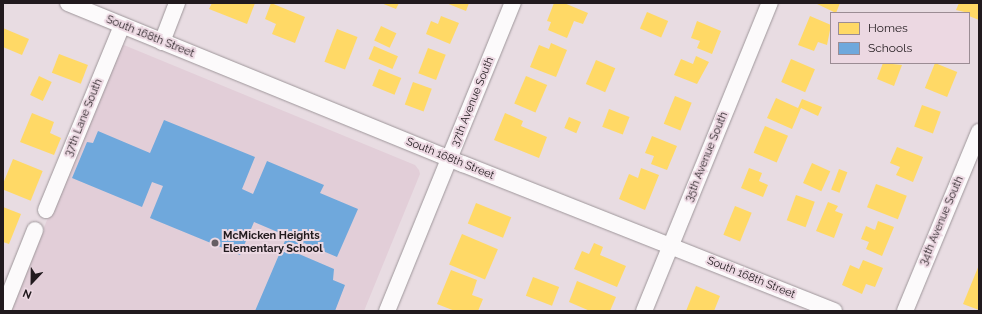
<!DOCTYPE html>
<html>
<head>
<meta charset="utf-8">
<style>
  body { margin:0 }
  #map { position:relative; width:982px; height:314px; overflow:hidden; background:#e8dce2; font-family:Raleway,sans-serif }
  div>[style] { position:absolute }
  .built>* { inset:0; background:#e2ced8 }
  .homes>* { inset:0; background:#ffd966; transform-origin:0 0 }
  .schools>* { inset:0; background:#6fa8dc }
  .roads { filter:drop-shadow(0 0 1px #9e969a) drop-shadow(0 0 1px #9e969a) }
  .street>* { height:16px; margin:-8px; padding:0 8px; transform-origin:8px; border-radius:8px; background:#fcfafb }
  .dots>* { width:11px; height:11px; translate:-50% -50%; box-sizing:border-box; border:2px solid #ecd8e2; border-radius:50% }
  span { translate:-50% -50%; white-space:nowrap; text-align:center; line-height:1.15; -webkit-text-stroke:4px #ecd8e2; paint-order:stroke }
  .street-label { font-size:11px; color:#211a1e }
  .poi-label { font-size:11px; color:#211a1e; font-weight:700 }
  .left { translate:0 -50%; text-align:left }
  .frame { position:absolute; inset:0; border:4px solid #211a1e; pointer-events:none }
  .legend { position:absolute; left:830px; top:12px; width:140px; height:52px; box-sizing:border-box; background:#ecd8e2; border:1px solid #9b8c94; margin:0; padding:5px 7px; list-style:none; font-size:12px; color:#211a1e }
  .legend li { display:flex; align-items:center; gap:8px; height:20px }
  .legend b { width:20px; border:1px solid #9b8c94 }
  .north { position:absolute; left:12px; top:262px; width:40px; height:40px; -webkit-text-stroke:3px #ecd8e2; paint-order:stroke; rotate:202deg; font-size:11px; font-weight:700; line-height:16px; text-align:center; color:#211a1e }
  .north::after { content:''; display:block; margin:auto; width:14px; height:18px; background:#211a1e; clip-path:polygon(50% 0,100% 100%,50% 72%,0 100%) }
</style>
</head>
<body>
<div id="map">
  <div class="built">
    <div style="clip-path:polygon(119px 43px,415px 165px,419px 170px,420px 174px,364px 311px,10px 311px)"></div>
  </div>
  <div class="homes">
    <div style="clip-path:polygon(212px 3px,255px 3px,247px 24px,209px 9px)"></div>
    <div style="clip-path:polygon(271px 3px,305px 17px,295px 43px,272px 34px,276px 24px,265px 19px)"></div>
    <div style="clip-path:polygon(381px 3px,399px 3px,396px 9px)"></div>
    <div style="clip-path:polygon(446px 3px,469px 3px,466px 11px)"></div>
    <div style="clip-path:polygon(554px 3px,564px 3px,588px 13px,583px 24px,574px 21px,567px 38px,548px 30px,551px 22px,547px 21px)"></div>
    <div style="clip-path:polygon(815px 3px,840px 3px,836px 13px)"></div>
    <div style="clip-path:polygon(959px 3px,979px 3px,979px 20px,969px 16px,969px 13px,956px 10px)"></div>
    <div style="left:647px;top:12px;width:23px;height:18px;rotate:23deg"></div>
    <div style="clip-path:polygon(441px 16px,459px 23px,450px 44px,426px 34px,431px 21px,438px 24px)"></div>
    <div style="clip-path:polygon(810px 16px,831px 25px,827px 45px,818px 42px,814px 51px,798px 45px)"></div>
    <div style="clip-path:polygon(697px 21px,721px 31px,712px 54px,697px 48px,700px 41px,691px 38px)"></div>
    <div style="left:381px;top:26px;width:17px;height:16px;rotate:25deg"></div>
    <div style="clip-path:polygon(3px 28px,29px 39px,22px 55px,3px 47px)"></div>
    <div style="left:337px;top:29px;width:22px;height:35px;rotate:21deg"></div>
    <div style="clip-path:polygon(551px 43px,567px 50px,556px 77px,530px 67px,539px 45px,549px 49px)"></div>
    <div style="left:374px;top:46px;width:26px;height:14px;rotate:23deg"></div>
    <div style="left:428px;top:48px;width:19px;height:27px;rotate:21deg"></div>
    <div style="left:59px;top:54px;width:31px;height:20px;rotate:21deg"></div>
    <div style="clip-path:polygon(696px 56px,709px 62px,697px 84px,674px 75px,681px 59px,693px 64px)"></div>
    <div style="left:791px;top:59px;width:26px;height:25px;rotate:23deg"></div>
    <div style="left:596px;top:60px;width:21px;height:26px;rotate:23deg"></div>
    <div style="clip-path:polygon(883px 63px,902px 65px,894px 86px,877px 79px)"></div>
    <div style="left:935px;top:63px;width:24px;height:27px;rotate:22deg"></div>
    <div style="left:379px;top:69px;width:24px;height:18px;rotate:22deg"></div>
    <div style="left:39px;top:76px;width:14px;height:21px;rotate:25deg"></div>
    <div style="left:526px;top:76px;width:23px;height:30px;rotate:23deg"></div>
    <div style="left:413px;top:82px;width:20px;height:24px;rotate:20deg"></div>
    <div style="left:675px;top:96px;width:18px;height:30px;rotate:22deg"></div>
    <div style="clip-path:polygon(776px 98px,798px 108px,802px 99px,822px 107px,818px 116px,801px 108px,792px 129px,767px 118px)"></div>
    <div style="left:922px;top:105px;width:20px;height:23px;rotate:20deg"></div>
    <div style="left:609px;top:109px;width:22px;height:19px;rotate:21deg"></div>
    <div style="clip-path:polygon(32px 113px,54px 122px,50px 133px,61px 138px,54px 155px,20px 142px)"></div>
    <div style="clip-path:polygon(505px 113px,523px 121px,521px 126px,547px 137px,539px 158px,494px 140px)"></div>
    <div style="left:569px;top:117px;width:13px;height:12px;rotate:23deg"></div>
    <div style="left:765px;top:126px;width:25px;height:29px;rotate:23deg"></div>
    <div style="clip-path:polygon(652px 136px,677px 146px,667px 170px,651px 164px,654px 156px,645px 153px)"></div>
    <div style="clip-path:polygon(897px 147px,923px 157px,913px 182px,896px 175px,900px 167px,890px 163px)"></div>
    <div style="left:13px;top:159px;width:32px;height:32px;rotate:22deg"></div>
    <div style="left:812px;top:163px;width:20px;height:22px;rotate:24deg"></div>
    <div style="clip-path:polygon(641px 168px,659px 175px,645px 210px,619px 199px,629px 174px,638px 178px)"></div>
    <div style="clip-path:polygon(749px 168px,762px 173px,759px 181px,768px 185px,763px 197px,741px 188px)"></div>
    <div style="left:839px;top:169px;width:9px;height:22px;rotate:21deg"></div>
    <div style="left:876px;top:184px;width:33px;height:25px;rotate:21deg"></div>
    <div style="left:796px;top:195px;width:20px;height:27px;rotate:20deg"></div>
    <div style="clip-path:polygon(828px 202px,838px 206px,835px 211px,843px 214px,834px 238px,816px 231px)"></div>
    <div style="left:476px;top:203px;width:38px;height:22px;rotate:22deg"></div>
    <div style="left:735px;top:206px;width:18px;height:31px;rotate:22deg"></div>
    <div style="clip-path:polygon(3px 207px,21px 214px,9px 244px,3px 242px)"></div>
    <div style="clip-path:polygon(878px 221px,894px 227px,882px 256px,866px 249px,869px 242px,861px 239px,866px 226px,875px 230px)"></div>
    <div style="left:462px;top:234px;width:39px;height:33px;rotate:23deg"></div>
    <div style="clip-path:polygon(594px 243px,603px 247px,600px 255px,626px 266px,617px 287px,574px 269px,582px 251px,589px 254px)"></div>
    <div style="clip-path:polygon(863px 260px,883px 268px,875px 287px,866px 284px,862px 294px,842px 285px,850px 265px,859px 269px)"></div>
    <div style="clip-path:polygon(979px 265px,979px 310px,963px 304px)"></div>
    <div style="clip-path:polygon(451px 270px,477px 280px,472px 295px,483px 299px,478px 311px,455px 311px,437px 304px)"></div>
    <div style="left:533px;top:277px;width:28px;height:20px;rotate:21deg"></div>
    <div style="clip-path:polygon(577px 281px,616px 297px,610px 311px,590px 311px,569px 302px)"></div>
    <div style="clip-path:polygon(696px 286px,720px 296px,714px 311px,686px 311px)"></div>
  </div>
  <div class="schools">
    <div style="clip-path:polygon(164px 120px,255px 157px,242px 189px,253px 194px,267px 161px,324px 185px,320px 193px,358px 209px,337px 257px,304px 243px,299px 254px,334px 269px,333px 280px,345px 285px,335px 311px,255px 311px,287px 236px,254px 222px,240px 255px,150px 218px,163px 186px,152px 182px,142px 207px,72px 178px,87px 142px,93px 143px,98px 131px,150px 153px)"></div>
  </div>
  <div class="roads">
    <div class="street">
      <div style="left:68px;top:3px;width:427px;rotate:22.2deg"></div>
      <div style="left:463px;top:164px;width:399px;rotate:21.6deg"></div>
      <div style="left:162px;top:42px;width:42px;rotate:-69deg"></div>
      <div style="left:46px;top:210px;width:199px;rotate:-67.6deg"></div>
      <div style="left:3px;top:310px;width:86px;rotate:-68.2deg"></div>
      <div style="left:387px;top:311px;width:333px;rotate:-67.8deg"></div>
      <div style="left:644px;top:311px;width:333px;rotate:-67.8deg"></div>
      <div style="left:905px;top:311px;width:194px;rotate:-67.5deg"></div>
    </div>
  </div>
  <div class="dots">
    <div style="left:215px;top:243px;background:#675e63"></div>
  </div>
  <div class="street-label">
    <span style="left:150px;top:37px;rotate:22deg">South 168th Street</span>
    <span style="left:473px;top:102px;rotate:-68deg">37th Avenue South</span>
    <span style="left:84px;top:118px;rotate:-68deg">37th Lane South</span>
    <span style="left:707px;top:157px;rotate:-68deg">35th Avenue South</span>
    <span style="left:450px;top:159px;rotate:22deg">South 168th Street</span>
    <span style="left:942px;top:221px;rotate:-67deg">34th Avenue South</span>
    <span style="left:751px;top:278px;rotate:22deg">South 168th Street</span>
  </div>
  <div class="poi-label">
    <span class="left" style="left:223px;top:243px">McMicken Heights<br>Elementary School</span>
  </div>
  <div class="frame"></div>
  <ul class="legend">
  <li><b style="height:11px;background:#ffd966"></b>Homes</li>
  <li><b style="height:11px;background:#6fa8dc"></b>Schools</li>
  </ul>
  <div class="north">N</div>
</div>
</body>
</html>
